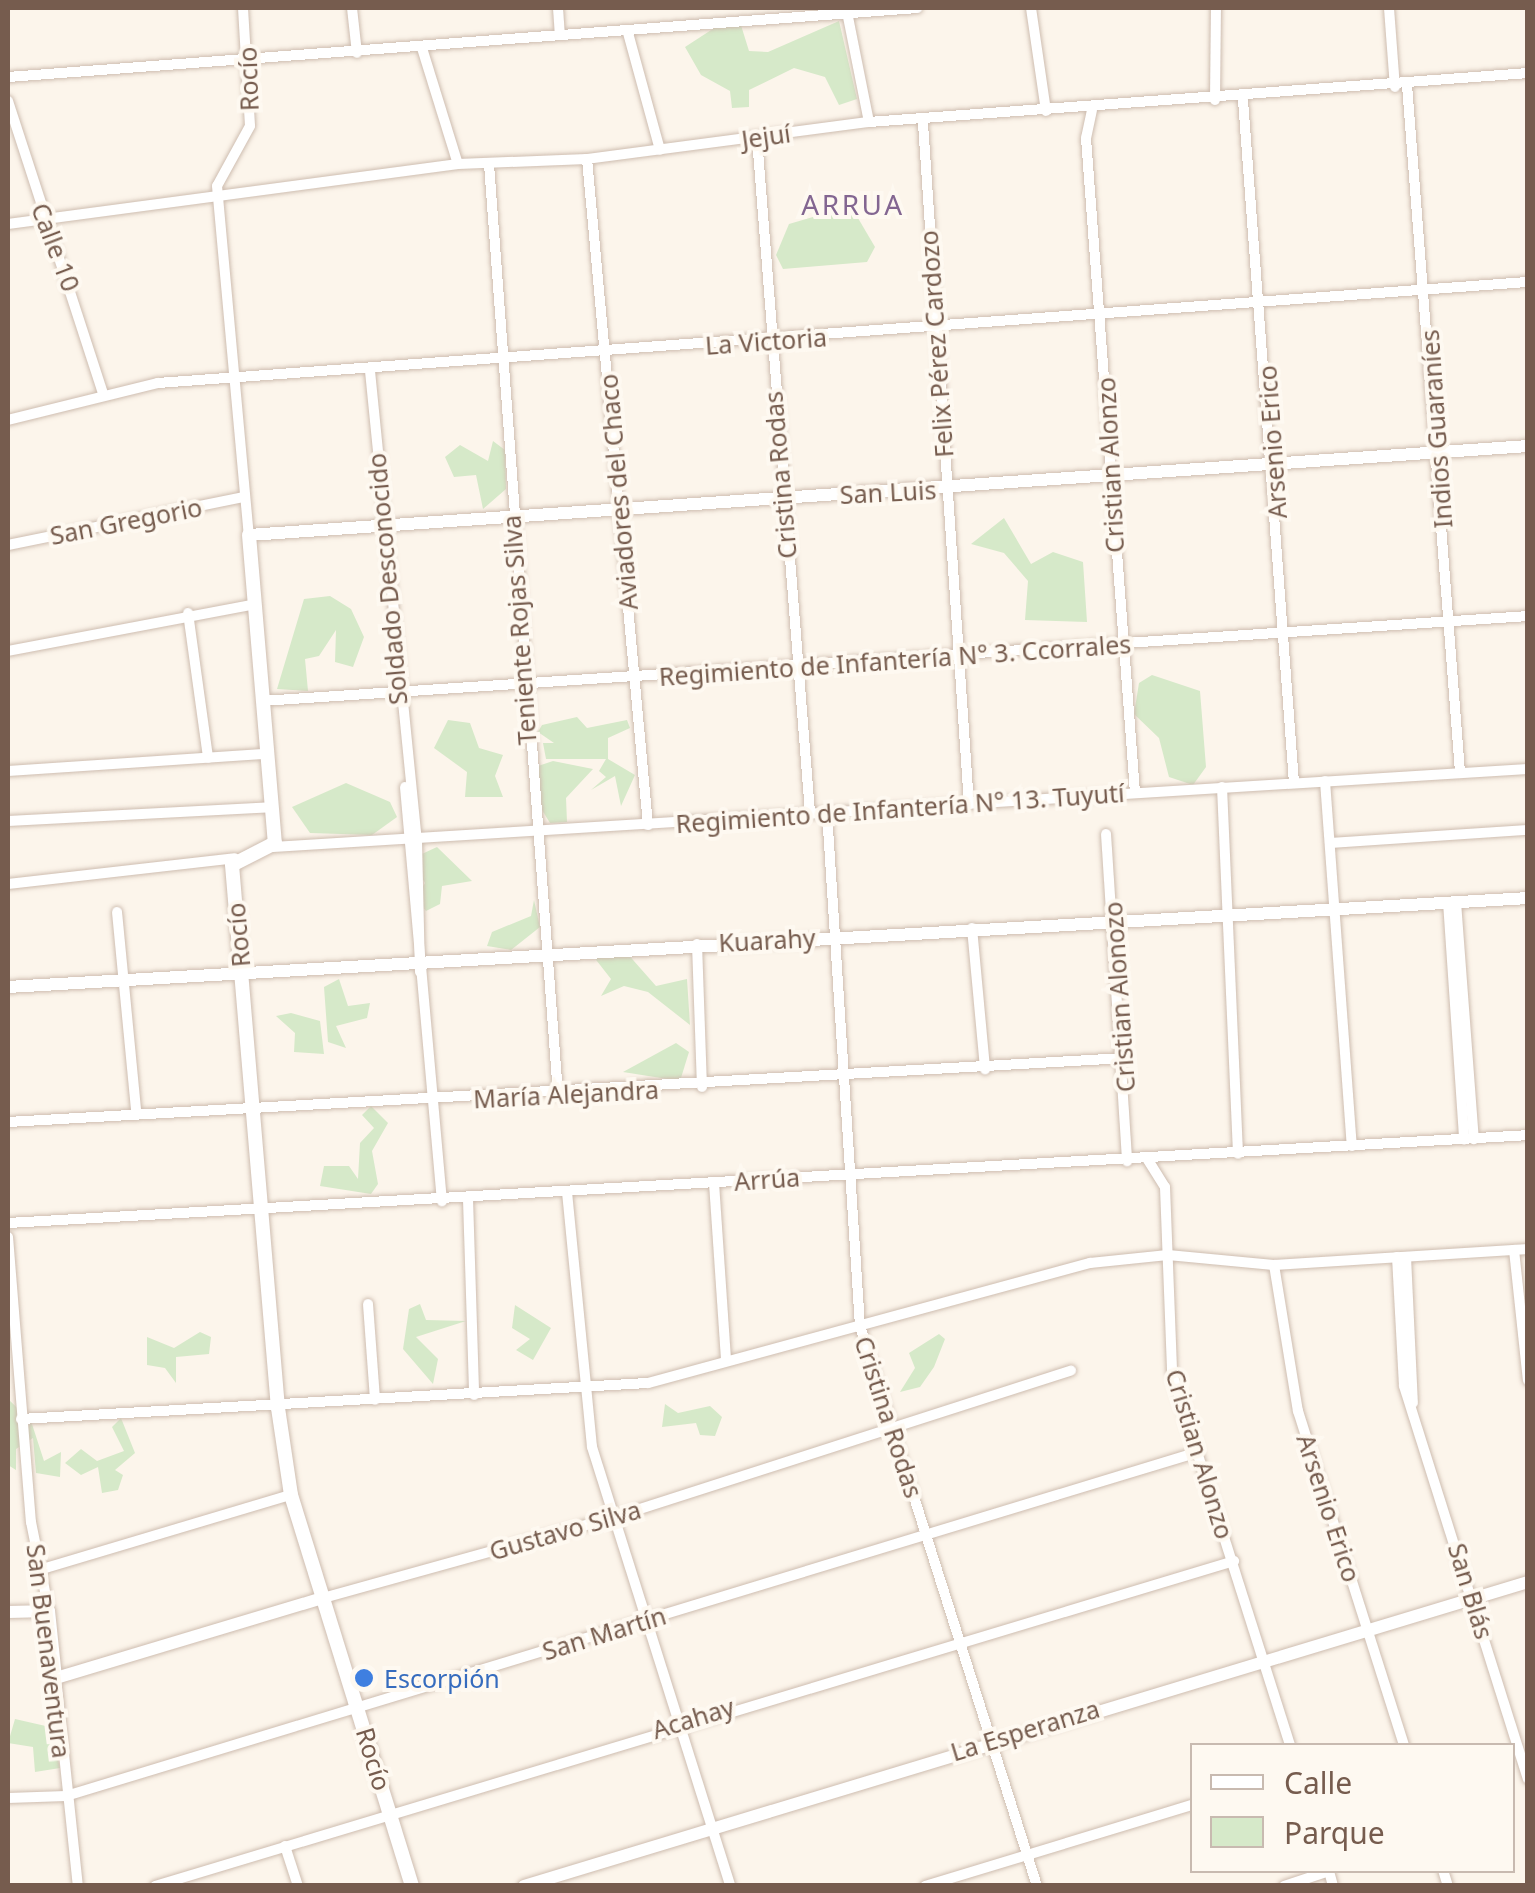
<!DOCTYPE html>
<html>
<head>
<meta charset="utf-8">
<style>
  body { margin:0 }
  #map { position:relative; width:1535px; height:1893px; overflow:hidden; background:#fcf5eb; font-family:"Noto Sans",sans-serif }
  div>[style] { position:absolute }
  .green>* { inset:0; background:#d6e9c9 }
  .roads { filter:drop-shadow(0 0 2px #cebdb0) drop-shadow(0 0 2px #cebdb0) }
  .minor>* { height:10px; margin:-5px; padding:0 5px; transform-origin:5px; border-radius:5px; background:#fff }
  .tertiary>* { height:12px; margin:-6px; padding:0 6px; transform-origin:6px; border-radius:6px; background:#fff }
  .secondary>* { height:14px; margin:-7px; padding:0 7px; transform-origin:7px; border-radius:7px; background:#fff }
  .dots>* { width:28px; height:28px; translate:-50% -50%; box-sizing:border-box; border:5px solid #fef9f1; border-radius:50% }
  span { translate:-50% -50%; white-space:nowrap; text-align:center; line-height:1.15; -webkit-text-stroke:8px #fef9f1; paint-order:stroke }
  .street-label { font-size:25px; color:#765c4e }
  .shop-label { font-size:25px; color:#366cbe }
  .left { translate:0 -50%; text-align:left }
  .neighbourhood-label { font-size:28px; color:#836691; letter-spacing:2.5px }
  .frame { position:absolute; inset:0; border:10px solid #765c4e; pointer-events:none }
  .legend { position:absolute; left:1190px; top:1743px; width:325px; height:130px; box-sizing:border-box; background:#fef9f1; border:2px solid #c8bab0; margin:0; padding:12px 18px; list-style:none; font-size:30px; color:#765c4e }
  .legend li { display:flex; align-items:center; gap:20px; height:50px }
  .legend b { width:50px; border:2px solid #c8bab0 }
</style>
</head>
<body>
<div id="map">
  <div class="green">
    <div style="clip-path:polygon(725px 21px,740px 22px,749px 51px,768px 52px,839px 21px,857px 99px,839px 105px,825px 77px,794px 68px,749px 90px,749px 107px,732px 108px,730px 91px,701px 75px,685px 47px)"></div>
    <div style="clip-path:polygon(830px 212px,855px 213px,875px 247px,867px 262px,783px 269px,776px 255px,789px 224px)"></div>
    <div style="clip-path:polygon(493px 441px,505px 450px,506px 489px,483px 509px,476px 475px,454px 477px,445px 457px,460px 445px,488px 461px)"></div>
    <div style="clip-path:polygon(1004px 518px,1031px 564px,1053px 552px,1083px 562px,1087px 622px,1025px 620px,1028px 581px,1004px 553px,971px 544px)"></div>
    <div style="clip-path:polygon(330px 596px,351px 609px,364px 637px,353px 667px,335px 662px,336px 630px,319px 656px,305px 659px,308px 691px,277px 689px,304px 599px)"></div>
    <div style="clip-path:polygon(1152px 675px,1200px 691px,1206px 767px,1193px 785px,1169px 777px,1159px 738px,1134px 714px,1139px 683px)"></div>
    <div style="clip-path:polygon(577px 717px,587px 728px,627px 720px,630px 728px,608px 738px,608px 759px,635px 775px,621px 806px,615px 776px,591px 790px,606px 777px,599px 771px,606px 759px,546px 759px,543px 743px,554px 743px,538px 732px,542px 725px)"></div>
    <div style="clip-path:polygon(448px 720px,470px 723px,479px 748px,503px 755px,495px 776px,503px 797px,465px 797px,467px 772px,434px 748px)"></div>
    <div style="clip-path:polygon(553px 761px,593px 769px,566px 798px,567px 822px,550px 823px,542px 810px,538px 766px)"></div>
    <div style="clip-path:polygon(346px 783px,390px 802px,397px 817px,372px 835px,310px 833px,292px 807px)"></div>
    <div style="clip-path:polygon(437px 847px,472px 881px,442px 886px,440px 904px,426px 911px,416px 898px,425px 883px,411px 859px)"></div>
    <div style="clip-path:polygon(534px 900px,540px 927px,511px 950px,487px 946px,492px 932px,531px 916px)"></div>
    <div style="clip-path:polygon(626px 952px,656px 986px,687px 979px,690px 1025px,648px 992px,624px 986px,601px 996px,611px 979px,593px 956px)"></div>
    <div style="clip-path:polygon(339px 979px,348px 1006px,370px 1003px,367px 1018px,336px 1026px,346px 1048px,328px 1042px,324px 987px)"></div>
    <div style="clip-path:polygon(291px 1013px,320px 1021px,324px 1054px,294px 1052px,295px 1033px,276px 1016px)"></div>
    <div style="clip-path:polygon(676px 1043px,689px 1052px,680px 1081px,623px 1072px)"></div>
    <div style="clip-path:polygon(371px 1106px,388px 1123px,372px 1151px,378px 1184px,371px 1194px,320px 1186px,324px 1166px,349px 1166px,358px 1179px,360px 1143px,374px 1128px,362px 1115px)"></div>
    <div style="clip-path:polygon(420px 1304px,426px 1320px,466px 1321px,416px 1337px,438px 1359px,433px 1384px,403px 1349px,409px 1309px)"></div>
    <div style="clip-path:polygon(515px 1305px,551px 1328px,533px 1360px,516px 1350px,530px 1339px,512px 1328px)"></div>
    <div style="clip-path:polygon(200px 1332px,211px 1337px,209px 1354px,176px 1357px,176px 1383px,165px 1368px,147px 1365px,147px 1337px,174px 1348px)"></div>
    <div style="clip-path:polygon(939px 1334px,945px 1339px,934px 1367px,920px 1387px,900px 1392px,915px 1368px,909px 1353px)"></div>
    <div style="clip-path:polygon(8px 1399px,31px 1421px,44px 1461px,61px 1452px,60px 1477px,36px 1473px,33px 1438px,16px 1449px,16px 1470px,8px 1465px)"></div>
    <div style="clip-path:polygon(665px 1404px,678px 1413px,710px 1406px,722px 1417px,715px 1436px,700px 1435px,696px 1423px,662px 1427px)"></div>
    <div style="clip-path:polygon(121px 1418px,135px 1453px,115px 1470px,123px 1475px,118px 1490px,102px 1493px,98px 1467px,81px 1475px,65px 1463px,81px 1449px,97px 1461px,124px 1451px,112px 1427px)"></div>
    <div style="clip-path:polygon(15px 1719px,50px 1727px,60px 1768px,35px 1772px,33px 1747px,8px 1743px)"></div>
  </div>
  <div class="roads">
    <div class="minor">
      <div style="left:243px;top:8px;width:118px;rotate:86.6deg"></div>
      <div style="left:250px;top:126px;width:68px;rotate:118.8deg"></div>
      <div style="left:217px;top:186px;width:350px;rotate:84.8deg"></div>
      <div style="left:352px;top:8px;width:45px;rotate:83.7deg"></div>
      <div style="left:558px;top:8px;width:26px;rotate:86deg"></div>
      <div style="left:1031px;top:8px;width:104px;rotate:81.7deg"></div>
      <div style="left:1389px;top:8px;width:79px;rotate:85.7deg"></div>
      <div style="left:847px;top:12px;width:112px;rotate:78.7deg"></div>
      <div style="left:628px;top:33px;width:121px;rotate:74.7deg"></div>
      <div style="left:422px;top:48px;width:121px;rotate:72.8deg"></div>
      <div style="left:8px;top:77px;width:912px;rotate:-4.34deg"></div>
      <div style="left:1407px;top:85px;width:690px;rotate:85.59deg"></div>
      <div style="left:1215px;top:100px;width:92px;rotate:-89.4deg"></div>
      <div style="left:1243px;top:100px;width:685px;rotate:85.73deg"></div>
      <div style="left:8px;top:101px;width:308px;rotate:72deg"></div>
      <div style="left:1092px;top:110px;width:29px;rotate:102deg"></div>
      <div style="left:1086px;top:138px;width:657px;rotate:85.72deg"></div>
      <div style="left:923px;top:123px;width:683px;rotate:86.14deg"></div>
      <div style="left:757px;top:138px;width:677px;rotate:85.51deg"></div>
      <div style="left:587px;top:159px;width:669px;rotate:84.77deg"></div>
      <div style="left:489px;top:164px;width:934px;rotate:85.76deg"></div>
      <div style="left:8px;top:224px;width:454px;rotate:-7.6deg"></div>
      <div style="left:458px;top:164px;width:129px;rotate:-2.2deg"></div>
      <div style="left:587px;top:159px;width:284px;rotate:-7.5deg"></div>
      <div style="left:869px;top:122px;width:661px;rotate:-4.25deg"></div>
      <div style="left:370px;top:371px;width:472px;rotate:84.3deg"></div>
      <div style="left:417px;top:841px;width:131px;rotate:88.7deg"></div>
      <div style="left:8px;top:420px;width:154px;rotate:-13.9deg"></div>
      <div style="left:158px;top:383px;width:1374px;rotate:-4.22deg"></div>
      <div style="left:8px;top:545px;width:241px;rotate:-11.5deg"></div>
      <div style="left:188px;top:613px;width:146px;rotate:82.1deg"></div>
      <div style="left:8px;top:651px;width:247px;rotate:-10.7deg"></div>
      <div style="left:262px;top:701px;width:1269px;rotate:-3.84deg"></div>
      <div style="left:8px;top:771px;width:259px;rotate:-3.8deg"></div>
      <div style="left:1325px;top:781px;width:366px;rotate:85.8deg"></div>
      <div style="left:405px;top:787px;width:416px;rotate:84.9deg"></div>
      <div style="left:1222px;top:787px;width:367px;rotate:87.5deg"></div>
      <div style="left:827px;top:812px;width:515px;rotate:86.33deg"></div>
      <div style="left:860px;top:1326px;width:587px;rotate:72.46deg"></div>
      <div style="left:8px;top:821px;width:263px;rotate:-3deg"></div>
      <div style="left:1106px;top:834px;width:328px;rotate:86.3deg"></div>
      <div style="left:1330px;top:843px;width:198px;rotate:-3.8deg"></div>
      <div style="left:273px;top:847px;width:1257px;rotate:-3.56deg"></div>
      <div style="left:8px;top:884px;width:228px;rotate:-6.5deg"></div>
      <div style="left:1448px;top:902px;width:238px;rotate:86.1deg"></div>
      <div style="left:1456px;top:902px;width:238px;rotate:85.7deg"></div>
      <div style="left:117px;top:912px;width:200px;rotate:84.5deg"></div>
      <div style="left:972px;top:928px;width:142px;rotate:84.7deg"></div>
      <div style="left:697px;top:944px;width:143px;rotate:88deg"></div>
      <div style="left:8px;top:1122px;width:1118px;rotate:-3.28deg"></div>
      <div style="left:1148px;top:1160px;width:32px;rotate:58deg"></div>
      <div style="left:1165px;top:1187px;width:186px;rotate:87.8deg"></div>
      <div style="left:1172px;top:1373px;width:391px;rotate:72.4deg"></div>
      <div style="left:714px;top:1183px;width:176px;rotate:86.1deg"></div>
      <div style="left:567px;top:1192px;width:256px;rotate:84.4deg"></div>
      <div style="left:592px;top:1447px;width:460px;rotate:72.5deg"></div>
      <div style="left:468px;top:1199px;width:196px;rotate:88.2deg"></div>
      <div style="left:8px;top:1223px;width:1523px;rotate:-3.31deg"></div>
      <div style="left:8px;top:1237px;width:286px;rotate:85.4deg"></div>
      <div style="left:31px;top:1522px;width:91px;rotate:78.6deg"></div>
      <div style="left:1514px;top:1250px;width:131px;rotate:83.9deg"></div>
      <div style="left:1397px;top:1257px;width:129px;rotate:86.9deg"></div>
      <div style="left:1404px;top:1386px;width:412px;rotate:72.5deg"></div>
      <div style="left:1406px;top:1257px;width:146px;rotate:87.3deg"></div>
      <div style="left:1274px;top:1265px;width:148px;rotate:80.7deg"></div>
      <div style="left:1298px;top:1411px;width:351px;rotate:72.4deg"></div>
      <div style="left:368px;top:1304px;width:96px;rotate:85.8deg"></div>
      <div style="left:21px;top:1419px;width:628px;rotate:-3.29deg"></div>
      <div style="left:648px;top:1383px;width:458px;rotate:-15.2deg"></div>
      <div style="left:1090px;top:1263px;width:78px;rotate:-5.9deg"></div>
      <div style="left:1168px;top:1255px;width:106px;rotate:5.4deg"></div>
      <div style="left:1274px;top:1265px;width:255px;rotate:-3.6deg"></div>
      <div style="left:42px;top:1569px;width:260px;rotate:-16.6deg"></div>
      <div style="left:323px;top:1598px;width:303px;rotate:-15.5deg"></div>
      <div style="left:615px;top:1517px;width:479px;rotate:-17.8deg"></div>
      <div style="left:56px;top:1678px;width:209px;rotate:84deg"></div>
      <div style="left:8px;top:1798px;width:58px;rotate:-2deg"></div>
      <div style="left:66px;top:1796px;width:1183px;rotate:-16.9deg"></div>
      <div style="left:285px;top:1846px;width:42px;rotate:72deg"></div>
      <div style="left:1443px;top:1870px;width:17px;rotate:73deg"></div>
      <div style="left:155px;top:1886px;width:1127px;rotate:-16.76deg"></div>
      <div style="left:925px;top:1886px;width:279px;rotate:-16.9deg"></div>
      <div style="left:1284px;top:1886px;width:47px;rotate:-18.4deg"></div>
      <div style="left:1329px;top:1871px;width:16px;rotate:75deg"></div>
    </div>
    <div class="tertiary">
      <div style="left:249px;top:535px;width:1282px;rotate:-3.98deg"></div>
      <div style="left:8px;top:987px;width:1523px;rotate:-3.35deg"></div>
      <div style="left:8px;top:1612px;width:41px;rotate:-1.4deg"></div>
      <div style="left:49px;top:1611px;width:67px;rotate:84deg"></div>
      <div style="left:56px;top:1678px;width:279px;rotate:-16.7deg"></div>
      <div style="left:524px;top:1886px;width:1049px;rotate:-16.85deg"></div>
    </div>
    <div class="secondary">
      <div style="left:249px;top:535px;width:309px;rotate:85.2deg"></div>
      <div style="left:275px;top:843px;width:48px;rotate:152.9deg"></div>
      <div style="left:232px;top:865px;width:545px;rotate:85.16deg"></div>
      <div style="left:278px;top:1408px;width:88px;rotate:81.5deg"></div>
      <div style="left:291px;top:1495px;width:409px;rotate:72.8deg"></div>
    </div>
  </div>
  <div class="dots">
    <div style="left:364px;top:1678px;background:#3f7fe0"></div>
  </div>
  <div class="street-label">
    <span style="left:248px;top:79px;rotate:-92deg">Rocío</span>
    <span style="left:766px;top:136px;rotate:-8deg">Jejuí</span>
    <span style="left:56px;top:247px;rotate:69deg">Calle 10</span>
    <span style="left:766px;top:341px;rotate:-4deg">La Victoria</span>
    <span style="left:936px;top:344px;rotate:-94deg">Felix Pérez Cardozo</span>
    <span style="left:1436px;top:429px;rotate:-94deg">Indios Guaraníes</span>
    <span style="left:1272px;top:442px;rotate:-94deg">Arsenio Erico</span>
    <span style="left:1110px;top:465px;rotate:-93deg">Cristian Alonzo</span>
    <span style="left:780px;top:475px;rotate:-95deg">Cristina Rodas</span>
    <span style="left:618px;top:492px;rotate:-95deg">Aviadores del Chaco</span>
    <span style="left:888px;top:492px;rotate:-3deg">San Luis</span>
    <span style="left:126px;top:521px;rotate:-11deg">San Gregorio</span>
    <span style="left:387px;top:579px;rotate:-95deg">Soldado Desconocido</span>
    <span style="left:519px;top:630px;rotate:-94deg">Teniente Rojas Silva</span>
    <span style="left:895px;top:660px;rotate:-4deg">Regimiento de Infantería N° 3. Ccorrales</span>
    <span style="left:900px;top:808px;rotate:-4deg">Regimiento de Infantería N° 13. Tuyutí</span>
    <span style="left:238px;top:935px;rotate:-95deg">Rocío</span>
    <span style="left:767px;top:940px;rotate:-3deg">Kuarahy</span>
    <span style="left:1119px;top:997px;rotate:-94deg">Cristian Alonozo</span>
    <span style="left:566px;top:1094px;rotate:-3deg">María Alejandra</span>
    <span style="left:767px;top:1179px;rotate:-4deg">Arrúa</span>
    <span style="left:889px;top:1417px;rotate:72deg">Cristina Rodas</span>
    <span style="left:1200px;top:1454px;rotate:73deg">Cristian Alonzo</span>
    <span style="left:1329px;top:1508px;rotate:72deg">Arsenio Erico</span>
    <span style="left:565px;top:1530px;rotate:-16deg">Gustavo Silva</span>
    <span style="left:1471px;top:1591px;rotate:73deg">San Blás</span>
    <span style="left:604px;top:1633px;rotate:-17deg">San Martín</span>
    <span style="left:49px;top:1651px;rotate:83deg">San Buenaventura</span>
    <span style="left:693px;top:1718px;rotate:-17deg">Acahay</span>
    <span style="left:1025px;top:1730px;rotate:-17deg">La Esperanza</span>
    <span style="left:374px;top:1759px;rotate:73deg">Rocío</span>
  </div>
  <div class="shop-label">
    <span class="left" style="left:384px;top:1678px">Escorpión</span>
  </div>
  <div class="neighbourhood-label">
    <span style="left:853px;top:204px">ARRUA</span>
  </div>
  <div class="frame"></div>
  <ul class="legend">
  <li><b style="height:12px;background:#fff"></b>Calle</li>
  <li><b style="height:28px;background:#d6e9c9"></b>Parque</li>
  </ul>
</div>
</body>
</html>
